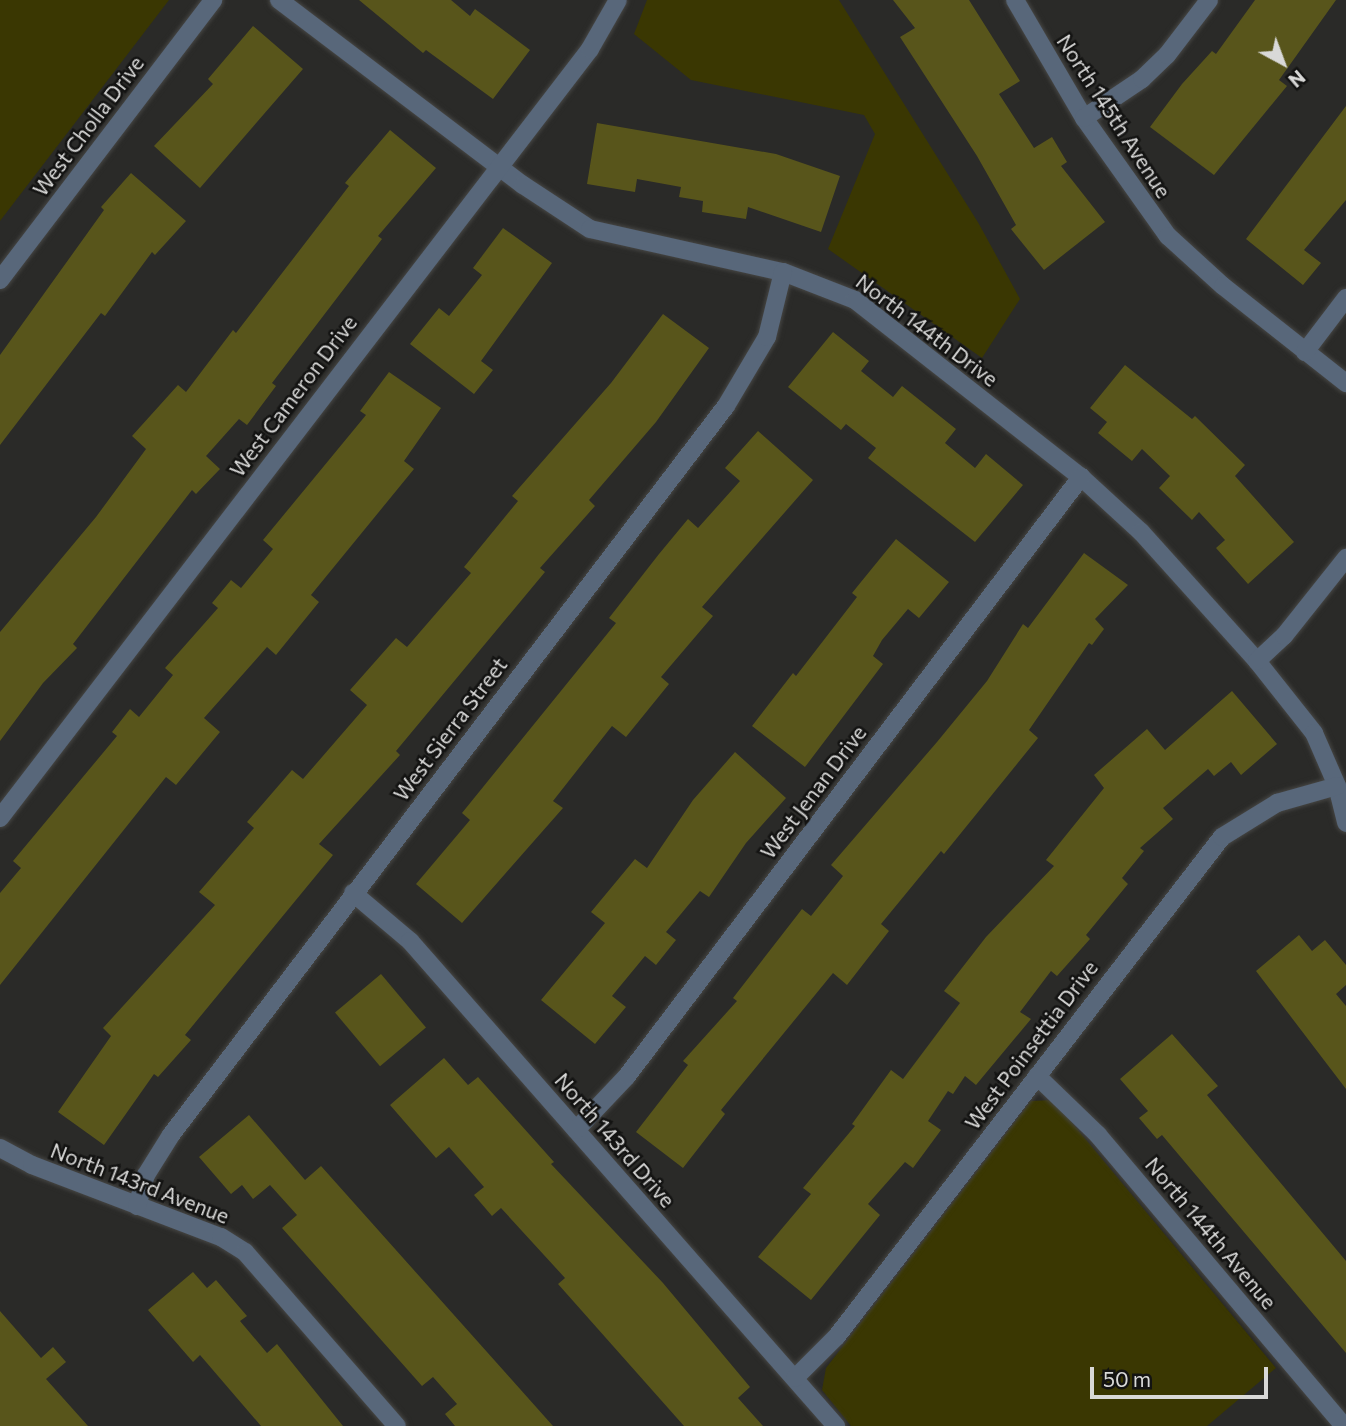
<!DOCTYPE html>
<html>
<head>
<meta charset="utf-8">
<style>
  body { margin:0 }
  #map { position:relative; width:1346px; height:1426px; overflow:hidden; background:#2a2a28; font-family:Commissioner,sans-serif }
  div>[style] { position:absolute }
  .green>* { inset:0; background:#3a3702 }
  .building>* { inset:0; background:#58551b; transform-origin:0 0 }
  .roads { filter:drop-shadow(0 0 2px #464644) drop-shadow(0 0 2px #464644) }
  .street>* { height:18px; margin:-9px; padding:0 9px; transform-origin:9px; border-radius:9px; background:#58677a }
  span { translate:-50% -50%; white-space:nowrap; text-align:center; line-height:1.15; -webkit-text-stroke:5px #131312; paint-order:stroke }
  .street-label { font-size:21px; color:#d9d9d8 }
  .north { position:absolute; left:1248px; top:28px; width:70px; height:70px; -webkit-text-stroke:5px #131312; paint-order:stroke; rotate:139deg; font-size:19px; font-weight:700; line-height:28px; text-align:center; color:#d9d9d8 }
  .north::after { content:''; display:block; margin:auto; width:24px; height:32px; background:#d9d9d8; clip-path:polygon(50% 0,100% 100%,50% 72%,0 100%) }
  .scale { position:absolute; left:1090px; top:1367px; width:178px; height:32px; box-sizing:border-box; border:4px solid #d9d9d8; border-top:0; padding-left:9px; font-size:21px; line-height:24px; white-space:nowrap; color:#d9d9d8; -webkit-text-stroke:5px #131312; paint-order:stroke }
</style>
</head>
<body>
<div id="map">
  <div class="green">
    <div style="clip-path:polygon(0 0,169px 0,0 221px)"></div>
    <div style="clip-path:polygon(647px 0,839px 0,979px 224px,1020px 299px,982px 358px,828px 249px,875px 134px,864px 115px,691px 80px,634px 34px)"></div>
    <div style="clip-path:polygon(1053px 1100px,1276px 1368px,1207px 1426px,851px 1426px,822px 1390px,826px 1368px,1031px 1101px)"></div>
  </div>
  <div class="building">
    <div style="clip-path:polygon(359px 0,451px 0,470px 16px,475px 9px,530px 50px,493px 99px,426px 50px,423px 53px)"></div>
    <div style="clip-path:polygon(893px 0,969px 0,1020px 81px,999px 94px,1034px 148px,1052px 137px,1067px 162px,1061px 166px,1105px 222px,1044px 270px,1011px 229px,1016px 225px,977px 156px,900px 37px,915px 28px)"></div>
    <div style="clip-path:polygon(1255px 0,1336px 0,1279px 80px,1287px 86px,1214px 175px,1150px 127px,1182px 84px,1212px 51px,1216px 54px)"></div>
    <div style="clip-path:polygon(253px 26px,303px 69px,200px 188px,154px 146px,213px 84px,208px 79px)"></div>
    <div style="clip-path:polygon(1346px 106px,1346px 200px,1304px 250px,1321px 263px,1303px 285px,1246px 239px)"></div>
    <div style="clip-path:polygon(597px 123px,776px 154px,840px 176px,821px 232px,748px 207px,746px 219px,702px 212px,703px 201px,679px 197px,681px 187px,637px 179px,635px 192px,587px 184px)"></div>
    <div style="clip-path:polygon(390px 130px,436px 168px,378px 236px,382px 239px,272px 383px,276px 386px,247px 425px,239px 419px,206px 456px,220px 469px,196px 494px,192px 490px,73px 644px,77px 648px,43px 683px,0 741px,0 632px,96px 517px,146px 449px,132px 436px,178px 385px,186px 392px,233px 330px,236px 333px,349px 186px,345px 183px)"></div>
    <div style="clip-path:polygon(131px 173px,186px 221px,155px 255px,152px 252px,105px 316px,101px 313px,0 445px,0 355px,104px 210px,101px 207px)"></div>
    <div style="clip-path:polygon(503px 228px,552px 263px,481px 361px,493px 370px,474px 394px,410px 344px,439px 308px,449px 316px,482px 275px,473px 268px)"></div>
    <div style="clip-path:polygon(663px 314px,709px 348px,656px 422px,589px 500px,595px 506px,540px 568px,545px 572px,396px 751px,400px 755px,319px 844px,333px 855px,185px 1035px,191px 1040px,158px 1077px,154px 1074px,104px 1145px,58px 1112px,111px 1036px,103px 1028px,215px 905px,199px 892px,254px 828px,247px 822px,292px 770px,303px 779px,367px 705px,350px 690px,396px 638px,407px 647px,471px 573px,464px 567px,518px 501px,512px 496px,611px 383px)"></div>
    <div style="clip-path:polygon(833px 332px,869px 361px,861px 371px,893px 397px,902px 386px,956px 429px,945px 443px,975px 468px,986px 454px,1023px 485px,975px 542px,868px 458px,876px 448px,846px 424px,841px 430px,788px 387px)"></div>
    <div style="clip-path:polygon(1125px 365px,1192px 419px,1195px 416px,1245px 465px,1235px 476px,1294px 542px,1248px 584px,1216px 548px,1225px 540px,1199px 512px,1192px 520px,1159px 488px,1170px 476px,1142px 449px,1132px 461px,1098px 433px,1107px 422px,1090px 408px)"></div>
    <div style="clip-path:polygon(389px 372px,441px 408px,404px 461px,414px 469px,311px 595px,319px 602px,276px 655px,267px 647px,204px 718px,220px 732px,176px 785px,166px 777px,0 985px,0 893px,21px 868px,13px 861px,117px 736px,112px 732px,130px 709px,139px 717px,173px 675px,165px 668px,218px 608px,212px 603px,231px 580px,241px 588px,273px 549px,263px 540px,366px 415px,360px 411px)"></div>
    <div style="clip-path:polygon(758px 431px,813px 480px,702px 607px,713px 616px,661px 677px,669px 684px,626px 737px,612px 726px,553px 801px,563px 808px,462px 923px,416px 884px,470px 820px,462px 813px,616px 623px,609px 618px,659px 554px,688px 519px,698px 528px,740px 481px,725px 468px)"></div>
    <div style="clip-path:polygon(896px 539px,949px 582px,919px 618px,908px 609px,882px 640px,873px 656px,883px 664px,805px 767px,752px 726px,793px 673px,796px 676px,857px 597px,852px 593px)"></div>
    <div style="clip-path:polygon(1084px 553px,1128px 585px,1095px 619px,1104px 629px,1092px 645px,1089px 643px,1029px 730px,1038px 738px,944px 854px,941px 851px,881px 924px,889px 931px,847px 985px,833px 973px,721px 1110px,725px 1114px,683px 1168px,636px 1132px,688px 1065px,683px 1061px,737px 1001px,733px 998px,802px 909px,811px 916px,843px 876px,831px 865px,937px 742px,987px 681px,1023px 624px,1028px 628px)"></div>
    <div style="clip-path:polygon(1232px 691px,1277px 744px,1241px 775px,1231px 762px,1214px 776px,1208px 769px,1163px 808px,1173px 819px,1140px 848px,1144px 851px,1122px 878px,1128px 884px,1086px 935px,1090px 939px,1057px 976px,1051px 971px,1020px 1012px,1031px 1019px,976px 1085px,965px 1076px,953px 1094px,948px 1091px,928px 1121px,941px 1130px,913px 1168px,905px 1162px,868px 1204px,880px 1215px,811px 1300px,758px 1257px,811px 1194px,803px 1188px,855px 1126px,852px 1124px,891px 1070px,903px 1079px,960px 1003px,944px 991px,986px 937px,1054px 866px,1046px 860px,1104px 788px,1094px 775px,1147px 729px,1165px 750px)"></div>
    <div style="clip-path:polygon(735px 752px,786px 798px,746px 843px,709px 897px,700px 891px,666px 932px,676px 940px,656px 965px,645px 956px,612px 996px,626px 1007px,595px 1044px,541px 1000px,605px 923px,591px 912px,635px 859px,647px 868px,693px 800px)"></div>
    <div style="clip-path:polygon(1299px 935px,1312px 951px,1325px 940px,1346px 965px,1346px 985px,1336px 994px,1346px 1006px,1346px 1089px,1256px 971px)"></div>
    <div style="left:381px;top:974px;width:70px;height:60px;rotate:50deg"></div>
    <div style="clip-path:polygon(1172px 1034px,1218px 1086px,1207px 1095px,1346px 1261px,1346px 1353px,1162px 1135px,1157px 1139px,1139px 1118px,1148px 1111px,1120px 1079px)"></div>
    <div style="clip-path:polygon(444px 1058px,468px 1085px,478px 1077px,554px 1162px,551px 1164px,663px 1283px,750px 1387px,738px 1398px,763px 1426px,684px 1426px,558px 1284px,565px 1278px,501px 1208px,492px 1216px,474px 1195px,484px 1187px,449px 1147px,436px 1158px,390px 1105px)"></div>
    <div style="clip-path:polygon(249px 1115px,305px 1180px,321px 1166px,553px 1426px,455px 1426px,445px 1414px,457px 1404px,433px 1377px,422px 1386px,282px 1228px,297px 1215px,270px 1185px,253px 1199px,242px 1185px,231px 1194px,199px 1157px)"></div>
    <div style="clip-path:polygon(193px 1272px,207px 1288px,216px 1280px,247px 1316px,240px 1321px,267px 1353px,277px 1344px,343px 1426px,261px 1426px,200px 1355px,193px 1362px,148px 1310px)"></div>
    <div style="clip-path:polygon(0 1311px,41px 1358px,53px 1347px,66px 1362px,46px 1379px,88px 1426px,0 1426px)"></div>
  </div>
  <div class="roads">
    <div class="street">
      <div style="left:279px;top:0;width:306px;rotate:37.2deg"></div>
      <div style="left:523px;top:185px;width:80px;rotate:33.3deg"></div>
      <div style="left:590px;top:229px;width:198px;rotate:12.6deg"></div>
      <div style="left:783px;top:272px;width:77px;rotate:21.3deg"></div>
      <div style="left:855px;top:300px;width:287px;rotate:38.1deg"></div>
      <div style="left:1081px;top:477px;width:81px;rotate:42.5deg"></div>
      <div style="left:1141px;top:532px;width:173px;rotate:48deg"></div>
      <div style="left:1257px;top:661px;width:92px;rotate:51.6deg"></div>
      <div style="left:1314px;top:733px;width:58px;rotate:66.5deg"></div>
      <div style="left:1337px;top:786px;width:38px;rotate:76deg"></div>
      <div style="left:1015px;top:0;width:137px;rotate:59.7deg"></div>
      <div style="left:1084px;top:118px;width:145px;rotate:54.6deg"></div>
      <div style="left:1168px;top:236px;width:74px;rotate:42.3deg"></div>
      <div style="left:1223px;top:286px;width:157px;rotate:38.3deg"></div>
      <div style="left:1084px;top:118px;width:70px;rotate:-33.9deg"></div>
      <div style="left:1142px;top:79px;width:35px;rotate:-44deg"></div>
      <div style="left:1167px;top:55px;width:69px;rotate:-52.6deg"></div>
      <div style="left:0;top:280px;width:352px;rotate:-52.7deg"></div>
      <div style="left:1305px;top:352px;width:68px;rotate:-52.8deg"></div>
      <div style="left:1257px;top:661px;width:37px;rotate:-43deg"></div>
      <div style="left:1284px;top:636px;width:100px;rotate:-51.5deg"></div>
      <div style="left:0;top:818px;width:969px;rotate:-52.5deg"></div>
      <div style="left:590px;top:49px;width:56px;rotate:-60.3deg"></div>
      <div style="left:353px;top:893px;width:75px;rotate:40.1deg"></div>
      <div style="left:410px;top:941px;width:646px;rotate:48.71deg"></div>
      <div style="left:1037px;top:1076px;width:85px;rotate:44deg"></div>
      <div style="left:1098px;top:1135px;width:381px;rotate:49.8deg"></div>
      <div style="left:576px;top:1130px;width:74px;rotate:-46.6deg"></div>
      <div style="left:627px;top:1076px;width:752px;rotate:-52.84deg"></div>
      <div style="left:0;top:1148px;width:36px;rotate:28deg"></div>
      <div style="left:32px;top:1165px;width:202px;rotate:20.9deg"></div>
      <div style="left:221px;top:1237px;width:28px;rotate:32deg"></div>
      <div style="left:245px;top:1252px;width:231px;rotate:48.9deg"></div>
      <div style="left:137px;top:1206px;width:32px;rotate:-74deg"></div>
      <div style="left:146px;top:1175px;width:47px;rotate:-58deg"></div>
      <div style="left:171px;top:1135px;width:916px;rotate:-52.72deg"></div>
      <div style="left:726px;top:406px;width:80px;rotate:-59.3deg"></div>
      <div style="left:767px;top:337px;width:67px;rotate:-76.2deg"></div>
      <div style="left:795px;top:1378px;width:59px;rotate:-45deg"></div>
      <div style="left:837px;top:1336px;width:630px;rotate:-52.35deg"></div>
      <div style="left:1222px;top:837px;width:65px;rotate:-31.7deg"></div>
      <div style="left:1277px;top:803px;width:62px;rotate:-15.8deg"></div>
    </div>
  </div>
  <div class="street-label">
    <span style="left:1114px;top:116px;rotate:57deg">North 145th Avenue</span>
    <span style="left:88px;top:126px;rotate:-53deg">West Cholla Drive</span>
    <span style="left:927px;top:330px;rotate:37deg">North 144th Drive</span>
    <span style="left:293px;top:396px;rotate:-53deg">West Cameron Drive</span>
    <span style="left:450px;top:729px;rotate:-53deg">West Sierra Street</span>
    <span style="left:813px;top:792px;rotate:-53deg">West Jenan Drive</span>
    <span style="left:1031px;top:1045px;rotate:-53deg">West Poinsettia Drive</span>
    <span style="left:615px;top:1140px;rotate:49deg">North 143rd Drive</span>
    <span style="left:140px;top:1183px;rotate:21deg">North 143rd Avenue</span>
    <span style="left:1211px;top:1233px;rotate:50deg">North 144th Avenue</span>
  </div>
  <div class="north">N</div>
  <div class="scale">50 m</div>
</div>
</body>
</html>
